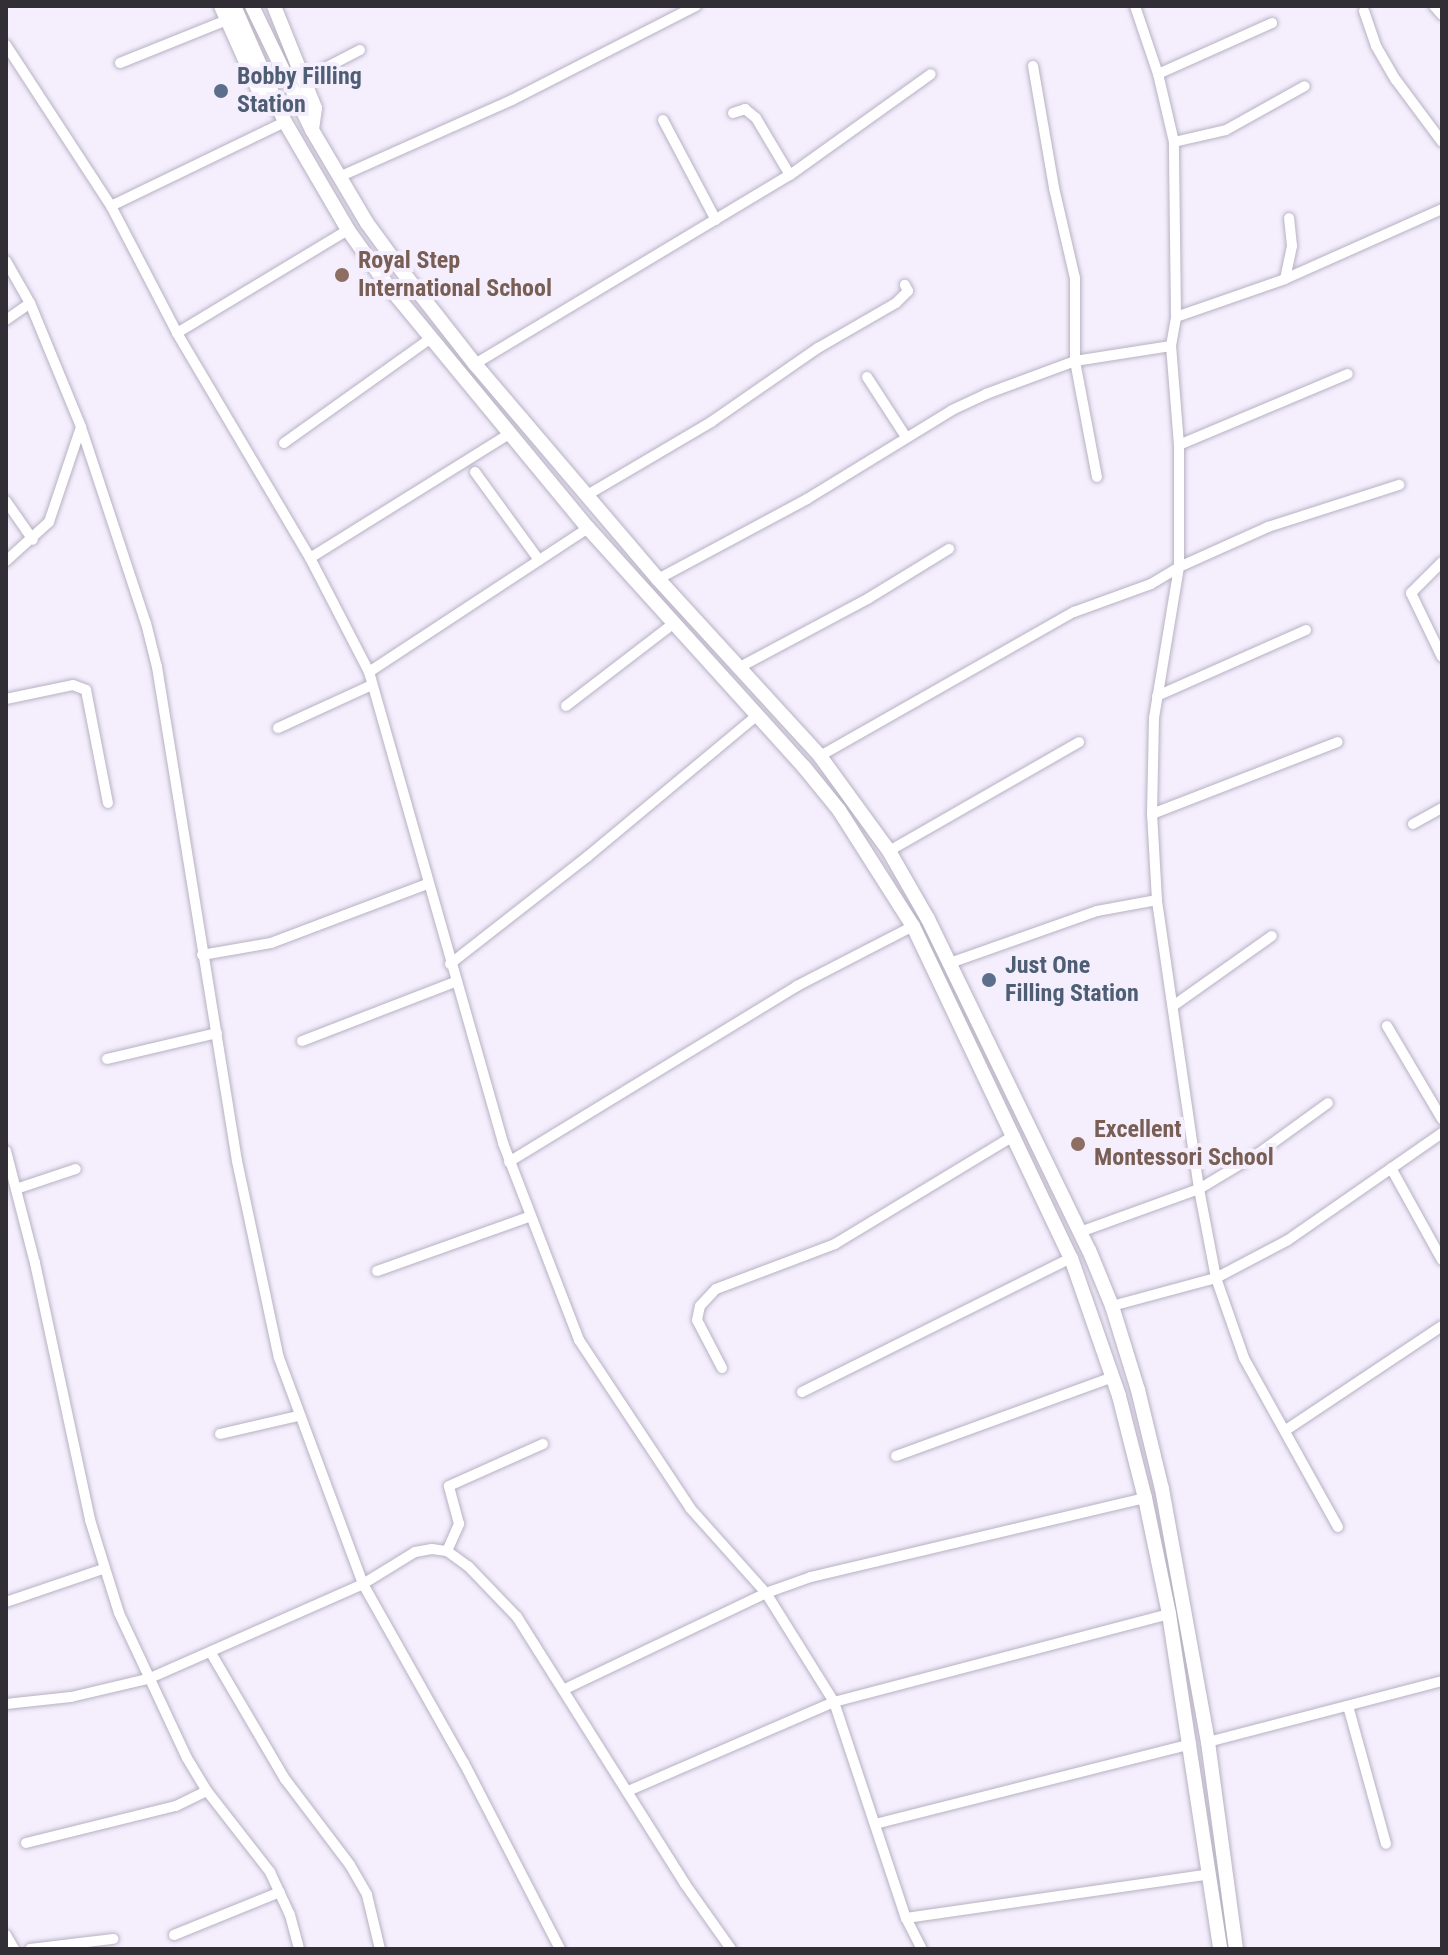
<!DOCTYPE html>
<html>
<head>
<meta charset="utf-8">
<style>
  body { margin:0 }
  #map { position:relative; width:1448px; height:1955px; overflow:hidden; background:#f4eefd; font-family:"Roboto Condensed",sans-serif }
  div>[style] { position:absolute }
  .roads { filter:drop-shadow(0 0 2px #b7b1c2) drop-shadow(0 0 2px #b7b1c2) }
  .minor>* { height:10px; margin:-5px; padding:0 5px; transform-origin:5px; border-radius:5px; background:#fff }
  .secondary>* { height:14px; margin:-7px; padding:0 7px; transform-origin:7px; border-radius:7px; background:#fff }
  .dots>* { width:22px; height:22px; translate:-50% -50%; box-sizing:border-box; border:4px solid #f4eefd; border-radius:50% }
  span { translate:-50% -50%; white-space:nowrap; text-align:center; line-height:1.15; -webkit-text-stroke:8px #f4eefd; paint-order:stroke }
  .service-label { font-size:24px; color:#4e5e75; font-weight:700 }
  .left { translate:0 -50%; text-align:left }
  .education-label { font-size:24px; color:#785e54; font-weight:700 }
  .frame { position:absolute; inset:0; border:8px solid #312e35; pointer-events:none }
</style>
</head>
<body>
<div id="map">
  <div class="roads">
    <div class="minor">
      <div style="left:1434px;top:6px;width:12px;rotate:48deg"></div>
      <div style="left:1364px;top:11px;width:37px;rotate:71deg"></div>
      <div style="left:1376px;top:46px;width:39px;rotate:60deg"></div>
      <div style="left:1396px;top:80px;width:77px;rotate:53.4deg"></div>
      <div style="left:6px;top:45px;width:192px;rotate:56.9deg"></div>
      <div style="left:111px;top:206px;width:143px;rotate:62.5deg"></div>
      <div style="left:177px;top:333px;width:261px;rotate:59.4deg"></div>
      <div style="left:310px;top:558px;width:128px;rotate:62.6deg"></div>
      <div style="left:369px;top:672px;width:490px;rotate:74.1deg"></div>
      <div style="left:503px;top:1143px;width:211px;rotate:68.9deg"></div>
      <div style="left:579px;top:1340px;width:201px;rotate:56.5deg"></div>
      <div style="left:690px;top:1508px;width:114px;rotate:48.2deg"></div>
      <div style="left:766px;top:1593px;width:128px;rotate:58deg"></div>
      <div style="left:834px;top:1702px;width:228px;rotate:71.6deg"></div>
      <div style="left:906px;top:1918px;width:35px;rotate:63deg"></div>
      <div style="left:120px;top:63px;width:115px;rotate:-21.9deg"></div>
      <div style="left:1033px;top:66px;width:124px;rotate:80.2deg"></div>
      <div style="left:1054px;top:188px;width:92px;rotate:76.9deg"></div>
      <div style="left:1075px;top:278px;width:83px;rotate:90deg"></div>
      <div style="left:1075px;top:361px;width:118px;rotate:79.3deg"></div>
      <div style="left:1158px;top:74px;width:125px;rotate:-24.1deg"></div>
      <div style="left:304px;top:79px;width:63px;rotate:-27.4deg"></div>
      <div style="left:733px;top:113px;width:13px;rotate:-18deg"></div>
      <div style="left:745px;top:109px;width:14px;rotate:39deg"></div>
      <div style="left:756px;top:118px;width:66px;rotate:59.2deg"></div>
      <div style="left:663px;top:120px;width:113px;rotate:62.1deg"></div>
      <div style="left:1174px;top:142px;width:53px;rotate:-13deg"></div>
      <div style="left:1226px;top:130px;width:90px;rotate:-29.1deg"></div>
      <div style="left:339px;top:177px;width:189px;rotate:-24deg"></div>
      <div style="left:512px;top:100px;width:207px;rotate:-27.1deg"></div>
      <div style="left:111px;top:206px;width:193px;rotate:-25.8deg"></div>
      <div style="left:6px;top:261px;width:48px;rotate:60.3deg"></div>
      <div style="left:30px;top:303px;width:134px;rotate:67.6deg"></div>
      <div style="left:81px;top:427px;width:206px;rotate:71.7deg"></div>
      <div style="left:146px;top:623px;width:45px;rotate:76deg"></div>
      <div style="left:157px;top:667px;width:500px;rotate:80.8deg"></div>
      <div style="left:237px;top:1161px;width:201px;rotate:78deg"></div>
      <div style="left:279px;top:1358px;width:241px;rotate:69.6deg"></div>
      <div style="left:363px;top:1584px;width:206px;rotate:60.6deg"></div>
      <div style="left:464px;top:1763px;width:209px;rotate:62.7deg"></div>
      <div style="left:1285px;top:279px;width:34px;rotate:-78deg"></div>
      <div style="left:1292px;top:246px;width:28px;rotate:-96deg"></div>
      <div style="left:1176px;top:317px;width:115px;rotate:-19.2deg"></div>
      <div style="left:1285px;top:279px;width:172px;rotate:-24deg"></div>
      <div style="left:6px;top:320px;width:29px;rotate:-35deg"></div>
      <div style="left:177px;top:333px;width:200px;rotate:-31.1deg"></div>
      <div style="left:475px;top:364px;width:367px;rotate:-31deg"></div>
      <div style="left:790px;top:175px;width:173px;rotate:-35.6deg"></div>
      <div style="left:867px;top:377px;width:72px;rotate:57deg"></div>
      <div style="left:284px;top:443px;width:179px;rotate:-35.5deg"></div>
      <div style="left:1179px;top:445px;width:183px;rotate:-22.8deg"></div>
      <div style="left:475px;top:472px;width:109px;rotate:54deg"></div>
      <div style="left:589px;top:494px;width:142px;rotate:-30.5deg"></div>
      <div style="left:711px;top:422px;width:130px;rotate:-34.7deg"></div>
      <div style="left:818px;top:348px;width:90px;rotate:-30deg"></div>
      <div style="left:896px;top:303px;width:17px;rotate:-45deg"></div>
      <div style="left:908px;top:291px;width:7px;rotate:-117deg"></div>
      <div style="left:6px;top:501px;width:47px;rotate:55.3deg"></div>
      <div style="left:310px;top:558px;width:234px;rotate:-31.9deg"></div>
      <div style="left:6px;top:561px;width:58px;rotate:-42.2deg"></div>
      <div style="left:49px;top:522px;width:100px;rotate:-71.4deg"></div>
      <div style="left:1442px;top:562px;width:44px;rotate:135deg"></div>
      <div style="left:1411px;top:593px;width:71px;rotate:64.2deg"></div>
      <div style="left:658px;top:579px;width:169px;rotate:-28.2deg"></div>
      <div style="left:807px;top:499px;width:170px;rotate:-31.5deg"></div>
      <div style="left:952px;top:410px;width:38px;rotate:-25deg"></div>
      <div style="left:986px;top:394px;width:95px;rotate:-20.3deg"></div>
      <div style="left:1075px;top:361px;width:97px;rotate:-8.9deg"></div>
      <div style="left:740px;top:667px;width:146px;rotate:-28.1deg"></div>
      <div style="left:869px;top:598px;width:94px;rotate:-31.5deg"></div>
      <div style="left:369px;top:672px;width:262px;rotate:-33.3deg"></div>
      <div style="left:1157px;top:696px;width:163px;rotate:-23.9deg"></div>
      <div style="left:6px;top:699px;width:68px;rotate:-11.8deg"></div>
      <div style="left:73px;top:685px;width:14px;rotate:21deg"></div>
      <div style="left:86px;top:690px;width:115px;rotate:79deg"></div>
      <div style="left:566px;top:706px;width:135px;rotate:-37.5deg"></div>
      <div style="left:278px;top:728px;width:103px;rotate:-24.6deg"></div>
      <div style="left:820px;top:756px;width:292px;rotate:-29.6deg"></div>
      <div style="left:1074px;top:612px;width:82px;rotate:-20deg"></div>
      <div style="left:1151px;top:584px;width:33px;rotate:-31deg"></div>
      <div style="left:1179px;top:567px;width:98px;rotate:-24.2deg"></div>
      <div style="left:1268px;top:527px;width:138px;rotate:-17.8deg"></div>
      <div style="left:1152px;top:814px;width:199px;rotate:-21.2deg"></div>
      <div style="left:1413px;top:824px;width:33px;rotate:-29deg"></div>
      <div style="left:889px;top:851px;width:219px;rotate:-29.8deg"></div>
      <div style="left:202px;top:955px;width:70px;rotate:-9.9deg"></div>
      <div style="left:271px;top:943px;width:167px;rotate:-20.7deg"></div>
      <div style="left:950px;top:963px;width:156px;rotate:-19.5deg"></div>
      <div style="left:1097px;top:911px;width:61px;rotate:-10.4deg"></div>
      <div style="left:450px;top:964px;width:174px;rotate:-38deg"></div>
      <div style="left:587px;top:857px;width:220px;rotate:-39.8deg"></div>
      <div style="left:1173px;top:1006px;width:121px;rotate:-35.3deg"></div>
      <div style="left:1387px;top:1026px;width:108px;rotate:59.4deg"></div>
      <div style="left:302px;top:1041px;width:164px;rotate:-21.1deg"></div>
      <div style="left:107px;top:1059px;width:113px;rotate:-13.3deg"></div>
      <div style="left:6px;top:1151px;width:116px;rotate:75.5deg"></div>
      <div style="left:35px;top:1263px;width:263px;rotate:77.9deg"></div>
      <div style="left:90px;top:1520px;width:97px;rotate:72.7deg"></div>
      <div style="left:119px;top:1613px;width:160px;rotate:64.9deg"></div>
      <div style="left:187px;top:1758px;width:39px;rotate:59deg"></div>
      <div style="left:207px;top:1791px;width:103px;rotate:52.1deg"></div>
      <div style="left:270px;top:1872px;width:47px;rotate:65.1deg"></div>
      <div style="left:290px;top:1915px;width:35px;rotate:75deg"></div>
      <div style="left:509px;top:1162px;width:338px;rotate:-31.4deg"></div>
      <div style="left:797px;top:986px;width:131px;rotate:-27.3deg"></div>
      <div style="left:1391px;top:1168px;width:105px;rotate:61deg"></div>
      <div style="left:16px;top:1189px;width:63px;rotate:-18.4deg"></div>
      <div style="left:1080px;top:1232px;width:127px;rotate:-19.9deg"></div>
      <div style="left:1199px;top:1189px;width:70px;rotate:-31deg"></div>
      <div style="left:1259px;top:1153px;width:85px;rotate:-35.9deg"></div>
      <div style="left:377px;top:1271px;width:161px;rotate:-19.6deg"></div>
      <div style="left:1112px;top:1306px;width:108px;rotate:-15.1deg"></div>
      <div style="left:1216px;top:1278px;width:91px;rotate:-100.8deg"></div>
      <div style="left:1199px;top:1189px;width:292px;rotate:-98.3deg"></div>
      <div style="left:1157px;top:900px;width:86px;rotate:-93.3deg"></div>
      <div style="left:1152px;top:814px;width:96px;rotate:-88.8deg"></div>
      <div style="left:1154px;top:718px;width:153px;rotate:-80.6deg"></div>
      <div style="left:1179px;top:567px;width:122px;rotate:-90deg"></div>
      <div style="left:1179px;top:445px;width:99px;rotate:-94.6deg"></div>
      <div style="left:1171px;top:346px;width:29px;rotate:-80deg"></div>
      <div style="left:1176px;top:317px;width:175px;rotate:-90.7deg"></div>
      <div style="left:1174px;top:142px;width:70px;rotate:-103.2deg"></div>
      <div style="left:1158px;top:74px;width:72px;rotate:-108.7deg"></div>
      <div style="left:722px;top:1368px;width:54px;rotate:-117.5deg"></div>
      <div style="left:697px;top:1320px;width:14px;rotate:-78deg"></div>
      <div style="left:700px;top:1306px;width:23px;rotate:-47deg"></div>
      <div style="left:716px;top:1289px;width:127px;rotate:-20.7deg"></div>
      <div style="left:835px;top:1244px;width:210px;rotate:-31.2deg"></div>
      <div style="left:802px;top:1392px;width:301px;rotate:-26.5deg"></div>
      <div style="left:1286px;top:1430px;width:187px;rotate:-33.7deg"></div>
      <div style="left:220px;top:1434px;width:80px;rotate:-13deg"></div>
      <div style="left:896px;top:1456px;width:231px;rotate:-20deg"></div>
      <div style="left:1338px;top:1527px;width:193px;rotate:-119.1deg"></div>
      <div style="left:1244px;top:1358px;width:85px;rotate:-109.3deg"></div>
      <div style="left:1216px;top:1278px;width:81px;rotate:-27.8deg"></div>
      <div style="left:1288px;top:1240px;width:188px;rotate:-34.8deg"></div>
      <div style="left:447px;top:1551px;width:30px;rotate:-66deg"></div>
      <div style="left:459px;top:1524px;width:39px;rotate:-105deg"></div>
      <div style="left:449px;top:1486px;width:103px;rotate:-24.1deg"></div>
      <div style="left:6px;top:1602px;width:102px;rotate:-18.8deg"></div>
      <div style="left:211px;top:1653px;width:146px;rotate:59.6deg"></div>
      <div style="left:285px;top:1779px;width:108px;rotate:52.9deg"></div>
      <div style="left:350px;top:1865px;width:34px;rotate:60deg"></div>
      <div style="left:367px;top:1895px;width:56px;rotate:76.5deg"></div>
      <div style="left:565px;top:1689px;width:223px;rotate:-25.5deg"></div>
      <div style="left:766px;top:1593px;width:48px;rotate:-19.6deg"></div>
      <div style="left:811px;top:1577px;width:343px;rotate:-13.3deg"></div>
      <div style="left:6px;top:1704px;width:65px;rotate:-6.1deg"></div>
      <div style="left:71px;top:1697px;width:79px;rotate:-13.2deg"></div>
      <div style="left:148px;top:1679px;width:235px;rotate:-23.8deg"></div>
      <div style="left:363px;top:1584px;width:61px;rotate:-31.6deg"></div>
      <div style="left:415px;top:1552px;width:17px;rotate:-10deg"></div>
      <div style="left:432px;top:1549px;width:15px;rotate:8deg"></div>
      <div style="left:447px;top:1551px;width:26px;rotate:36deg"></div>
      <div style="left:468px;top:1566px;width:71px;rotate:46.1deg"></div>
      <div style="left:517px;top:1617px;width:315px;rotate:57.8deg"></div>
      <div style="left:685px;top:1884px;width:80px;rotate:54.7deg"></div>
      <div style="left:1348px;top:1706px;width:143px;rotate:74.6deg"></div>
      <div style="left:1208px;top:1742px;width:242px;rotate:-14.6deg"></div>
      <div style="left:628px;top:1791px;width:224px;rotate:-23.4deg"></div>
      <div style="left:834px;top:1702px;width:346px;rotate:-14.7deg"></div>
      <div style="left:875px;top:1824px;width:326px;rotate:-14.2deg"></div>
      <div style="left:26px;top:1843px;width:154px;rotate:-13.9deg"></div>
      <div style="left:176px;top:1806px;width:34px;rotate:-26deg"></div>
      <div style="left:906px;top:1918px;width:307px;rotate:-8.2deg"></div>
      <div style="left:6px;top:1935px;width:16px;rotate:60deg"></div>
      <div style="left:174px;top:1935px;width:114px;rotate:-22.1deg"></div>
      <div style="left:30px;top:1949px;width:84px;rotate:-6.9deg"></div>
    </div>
    <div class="secondary">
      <div style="left:221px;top:6px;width:98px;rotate:66deg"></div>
      <div style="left:261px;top:96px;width:21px;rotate:39deg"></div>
      <div style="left:234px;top:6px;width:127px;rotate:66.3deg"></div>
      <div style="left:285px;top:122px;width:125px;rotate:59.7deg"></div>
      <div style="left:348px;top:230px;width:64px;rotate:54.6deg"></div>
      <div style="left:385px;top:282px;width:319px;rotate:50.5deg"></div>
      <div style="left:588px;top:528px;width:322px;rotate:47.9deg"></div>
      <div style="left:804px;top:767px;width:55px;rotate:50.9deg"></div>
      <div style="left:839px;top:810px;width:138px;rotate:57.5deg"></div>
      <div style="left:913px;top:926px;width:368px;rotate:64.6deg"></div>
      <div style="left:1071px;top:1258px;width:146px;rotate:70.8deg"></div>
      <div style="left:1119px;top:1396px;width:105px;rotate:75.7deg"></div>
      <div style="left:1145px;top:1498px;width:118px;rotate:78.3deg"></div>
      <div style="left:1169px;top:1614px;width:339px;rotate:81.3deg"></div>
      <div style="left:252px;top:6px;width:138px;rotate:64.2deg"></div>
      <div style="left:312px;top:130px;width:108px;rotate:59.4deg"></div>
      <div style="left:367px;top:223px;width:59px;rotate:53.9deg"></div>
      <div style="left:402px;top:271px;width:118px;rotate:51.9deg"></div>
      <div style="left:475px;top:364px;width:282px;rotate:49.6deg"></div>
      <div style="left:658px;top:579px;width:240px;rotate:47.5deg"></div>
      <div style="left:820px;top:756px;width:117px;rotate:54deg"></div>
      <div style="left:889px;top:851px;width:78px;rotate:60.2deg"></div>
      <div style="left:928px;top:919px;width:368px;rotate:64.1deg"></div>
      <div style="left:1089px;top:1250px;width:61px;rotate:67.7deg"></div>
      <div style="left:1112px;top:1306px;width:88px;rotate:72.8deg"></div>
      <div style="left:1138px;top:1390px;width:102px;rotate:76.4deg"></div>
      <div style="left:1162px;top:1489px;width:257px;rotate:79.7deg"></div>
      <div style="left:1208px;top:1742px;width:209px;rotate:82.3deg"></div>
      <div style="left:274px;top:6px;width:110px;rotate:68.1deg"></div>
      <div style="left:315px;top:108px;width:21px;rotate:98deg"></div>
    </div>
  </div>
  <div class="dots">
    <div style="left:221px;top:91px;background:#5c6f8a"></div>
    <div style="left:342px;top:275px;background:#8d6e63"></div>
    <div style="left:989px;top:980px;background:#5c6f8a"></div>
    <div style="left:1078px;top:1144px;background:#8d6e63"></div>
  </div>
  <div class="service-label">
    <span class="left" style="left:237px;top:91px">Bobby Filling<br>Station</span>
    <span class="left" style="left:1005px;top:980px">Just One<br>Filling Station</span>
  </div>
  <div class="education-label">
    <span class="left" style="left:358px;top:275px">Royal Step<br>International School</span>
    <span class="left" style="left:1094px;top:1144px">Excellent<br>Montessori School</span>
  </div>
  <div class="frame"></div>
</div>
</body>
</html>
